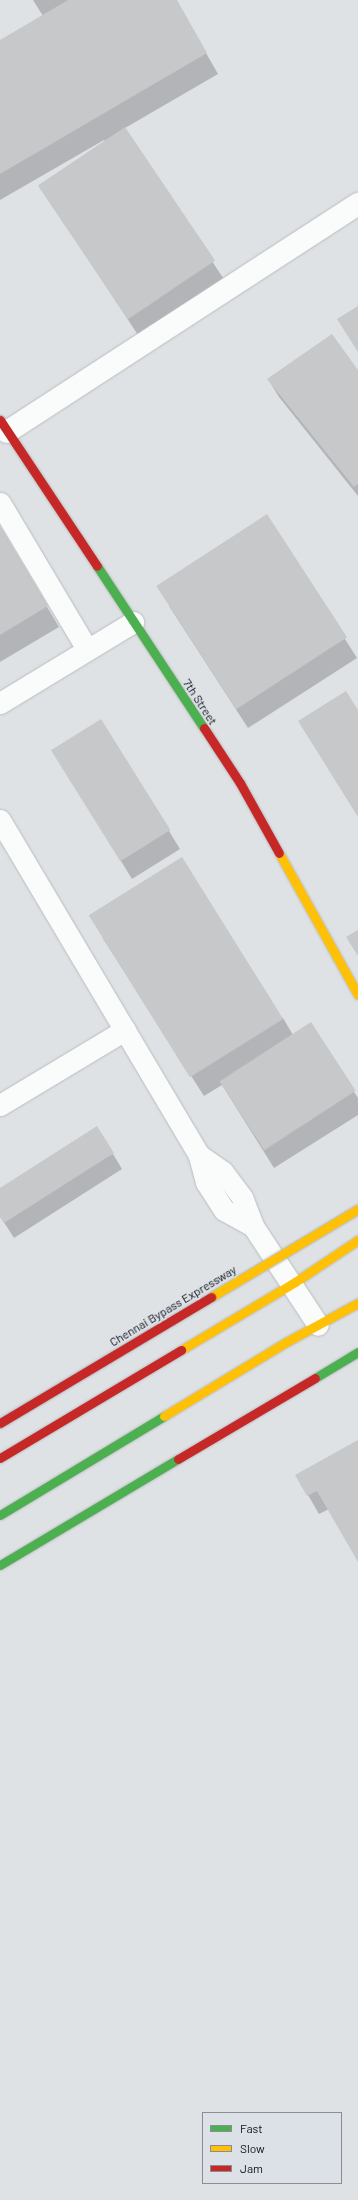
<!DOCTYPE html>
<html>
<head>
<meta charset="utf-8">
<style>
  body { margin:0 }
  #map { position:relative; width:358px; height:2200px; overflow:hidden; background:#dfe2e5; font-family:Barlow,sans-serif }
  div>[style] { position:absolute }
  .shadow>* { inset:0; background:#0003 }
  .building>* { inset:0; background:#c6c8ca; transform-origin:0 0 }
  .roads { filter:drop-shadow(0 0 1px #bbbdc0) drop-shadow(0 0 1px #bbbdc0) }
  .lane>* { height:21px; margin:-10.5px; padding:0 10.5px; transform-origin:10.5px; border-radius:10.5px; background:#fafbfb }
  .street>* { height:22px; margin:-11px; padding:0 11px; transform-origin:11px; border-radius:11px; background:#fafbfb }
  .fast>* { height:9px; margin:-4.5px; padding:0 4.5px; transform-origin:4.5px; border-radius:4.5px; background:#4caf50 }
  .slow>* { height:9px; margin:-4.5px; padding:0 4.5px; transform-origin:4.5px; border-radius:4.5px; background:#ffc107 }
  .jam>* { height:9px; margin:-4.5px; padding:0 4.5px; transform-origin:4.5px; border-radius:4.5px; background:#c62828 }
  .bridges { filter:drop-shadow(0 0 1px #b2b6bc) drop-shadow(0 0 1px #b2b6bc) }
  .slow-bridge>* { height:9px; margin:-4.5px; padding:0 4.5px; transform-origin:4.5px; border-radius:4.5px; background:#ffc107 }
  .jam-bridge>* { height:9px; margin:-4.5px; padding:0 4.5px; transform-origin:4.5px; border-radius:4.5px; background:#c62828 }
  span { translate:-50% -50%; white-space:nowrap; text-align:center; line-height:1.15; -webkit-text-stroke:3px #dce1e8; paint-order:stroke }
  .street-label { font-size:12px; color:#0f1114 }
  .legend { position:absolute; left:202px; top:2112px; width:140px; height:72px; box-sizing:border-box; background:#dce1e8; border:1px solid #8a8e93; margin:0; padding:5px 7px; list-style:none; font-size:12px; color:#0f1114 }
  .legend li { display:flex; align-items:center; gap:8px; height:20px }
  .legend b { width:20px; border:1px solid #8a8e93 }
</style>
</head>
<body>
<div id="map">
  <div class="shadow">
    <div style="clip-path:polygon(33px 0,176px 0,218px 74px,125px 128px,225px 281px,140px 338px,39px 185px,105px 141px,104px 140px,0 200px,0 41px,43px 16px)"></div>
    <div style="clip-path:polygon(358px 371px,358px 496px,279px 397px,268px 379px)"></div>
    <div style="clip-path:polygon(267px 516px,357px 658px,248px 728px,169px 606px)"></div>
    <div style="clip-path:polygon(0 528px,59px 627px,0 662px)"></div>
    <div style="clip-path:polygon(101px 720px,180px 849px,132px 879px,64px 768px)"></div>
    <div style="clip-path:polygon(102px 937px,283px 1018px,293px 1035px,310px 1024px,358px 1098px,358px 1115px,274px 1168px,222px 1085px,204px 1096px)"></div>
    <div style="clip-path:polygon(113px 1154px,122px 1169px,14px 1238px,0 1216px,0 1189px)"></div>
    <div style="clip-path:polygon(358px 1441px,358px 1560px,329px 1509px,319px 1514px,297px 1476px)"></div>
  </div>
  <div class="building">
    <div style="clip-path:polygon(68px 0,177px 0,207px 53px,0 174px,0 40px)"></div>
    <div style="left:125px;top:127px;width:161px;height:105px;rotate:56deg"></div>
    <div style="clip-path:polygon(358px 306px,358px 352px,337px 319px)"></div>
    <div style="clip-path:polygon(332px 334px,358px 370px,358px 484px,354px 487px,267px 379px)"></div>
    <div style="left:267px;top:514px;width:147px;height:132px;rotate:57deg"></div>
    <div style="clip-path:polygon(0 526px,48px 606px,0 635px)"></div>
    <div style="clip-path:polygon(346px 691px,358px 710px,358px 817px,298px 721px)"></div>
    <div style="left:101px;top:719px;width:131px;height:59px;rotate:58deg"></div>
    <div style="left:182px;top:857px;width:191px;height:110px;rotate:58deg"></div>
    <div style="clip-path:polygon(358px 930px,358px 956px,346px 937px)"></div>
    <div style="left:311px;top:1022px;width:82px;height:109px;rotate:57deg"></div>
    <div style="clip-path:polygon(97px 1126px,114px 1153px,4px 1223px,0 1217px,0 1188px)"></div>
    <div style="clip-path:polygon(358px 1440px,358px 1562px,317px 1491px,307px 1496px,295px 1475px)"></div>
  </div>
  <div class="roads">
    <div class="lane">
      <div style="left:0;top:503px;width:170px;rotate:59.2deg"></div>
      <div style="left:0;top:703px;width:156px;rotate:-31.3deg"></div>
      <div style="left:0;top:820px;width:390px;rotate:59.3deg"></div>
      <div style="left:0;top:1105px;width:146px;rotate:-31deg"></div>
      <div style="left:253px;top:1226px;width:33px;rotate:-151deg"></div>
      <div style="left:224px;top:1210px;width:33px;rotate:-123deg"></div>
      <div style="left:206px;top:1182px;width:28px;rotate:-105deg"></div>
      <div style="left:199px;top:1155px;width:29px;rotate:35deg"></div>
      <div style="left:223px;top:1172px;width:31px;rotate:53deg"></div>
      <div style="left:242px;top:1197px;width:31px;rotate:69deg"></div>
      <div style="left:253px;top:1226px;width:118px;rotate:56.7deg"></div>
    </div>
    <div class="street">
      <div style="left:7px;top:432px;width:419px;rotate:-33deg"></div>
    </div>
    <div class="fast">
      <div style="left:97px;top:566px;width:194px;rotate:56.6deg"></div>
      <div style="left:315px;top:1378px;width:50px;rotate:-31.2deg"></div>
      <div style="left:0;top:1515px;width:192px;rotate:-31.1deg"></div>
      <div style="left:0;top:1565px;width:207px;rotate:-30.8deg"></div>
    </div>
    <div class="slow">
      <div style="left:279px;top:853px;width:162px;rotate:60.9deg"></div>
      <div style="left:181px;top:1350px;width:133px;rotate:-30.8deg"></div>
      <div style="left:295px;top:1282px;width:76px;rotate:-33.7deg"></div>
      <div style="left:164px;top:1416px;width:145px;rotate:-31.2deg"></div>
      <div style="left:288px;top:1341px;width:80px;rotate:-28.5deg"></div>
    </div>
    <div class="jam">
      <div style="left:0;top:420px;width:175px;rotate:56.4deg"></div>
      <div style="left:204px;top:728px;width:66px;rotate:56.8deg"></div>
      <div style="left:240px;top:783px;width:80px;rotate:60.9deg"></div>
      <div style="left:0;top:1458px;width:211px;rotate:-30.8deg"></div>
      <div style="left:178px;top:1459px;width:159px;rotate:-30.6deg"></div>
    </div>
  </div>
  <div class="bridges">
    <div class="slow-bridge">
      <div style="left:211px;top:1297px;width:171px;rotate:-30.9deg"></div>
    </div>
    <div class="jam-bridge">
      <div style="left:0;top:1423px;width:246px;rotate:-30.8deg"></div>
    </div>
  </div>
  <div class="street-label">
    <span style="left:200px;top:702px;rotate:57deg">7th Street</span>
    <span style="left:173px;top:1306px;rotate:-31deg">Chennai Bypass Expressway</span>
  </div>
  <ul class="legend">
  <li><b style="height:5px;background:#4caf50"></b>Fast</li>
  <li><b style="height:5px;background:#ffc107"></b>Slow</li>
  <li><b style="height:5px;background:#c62828"></b>Jam</li>
  </ul>
</div>
</body>
</html>
